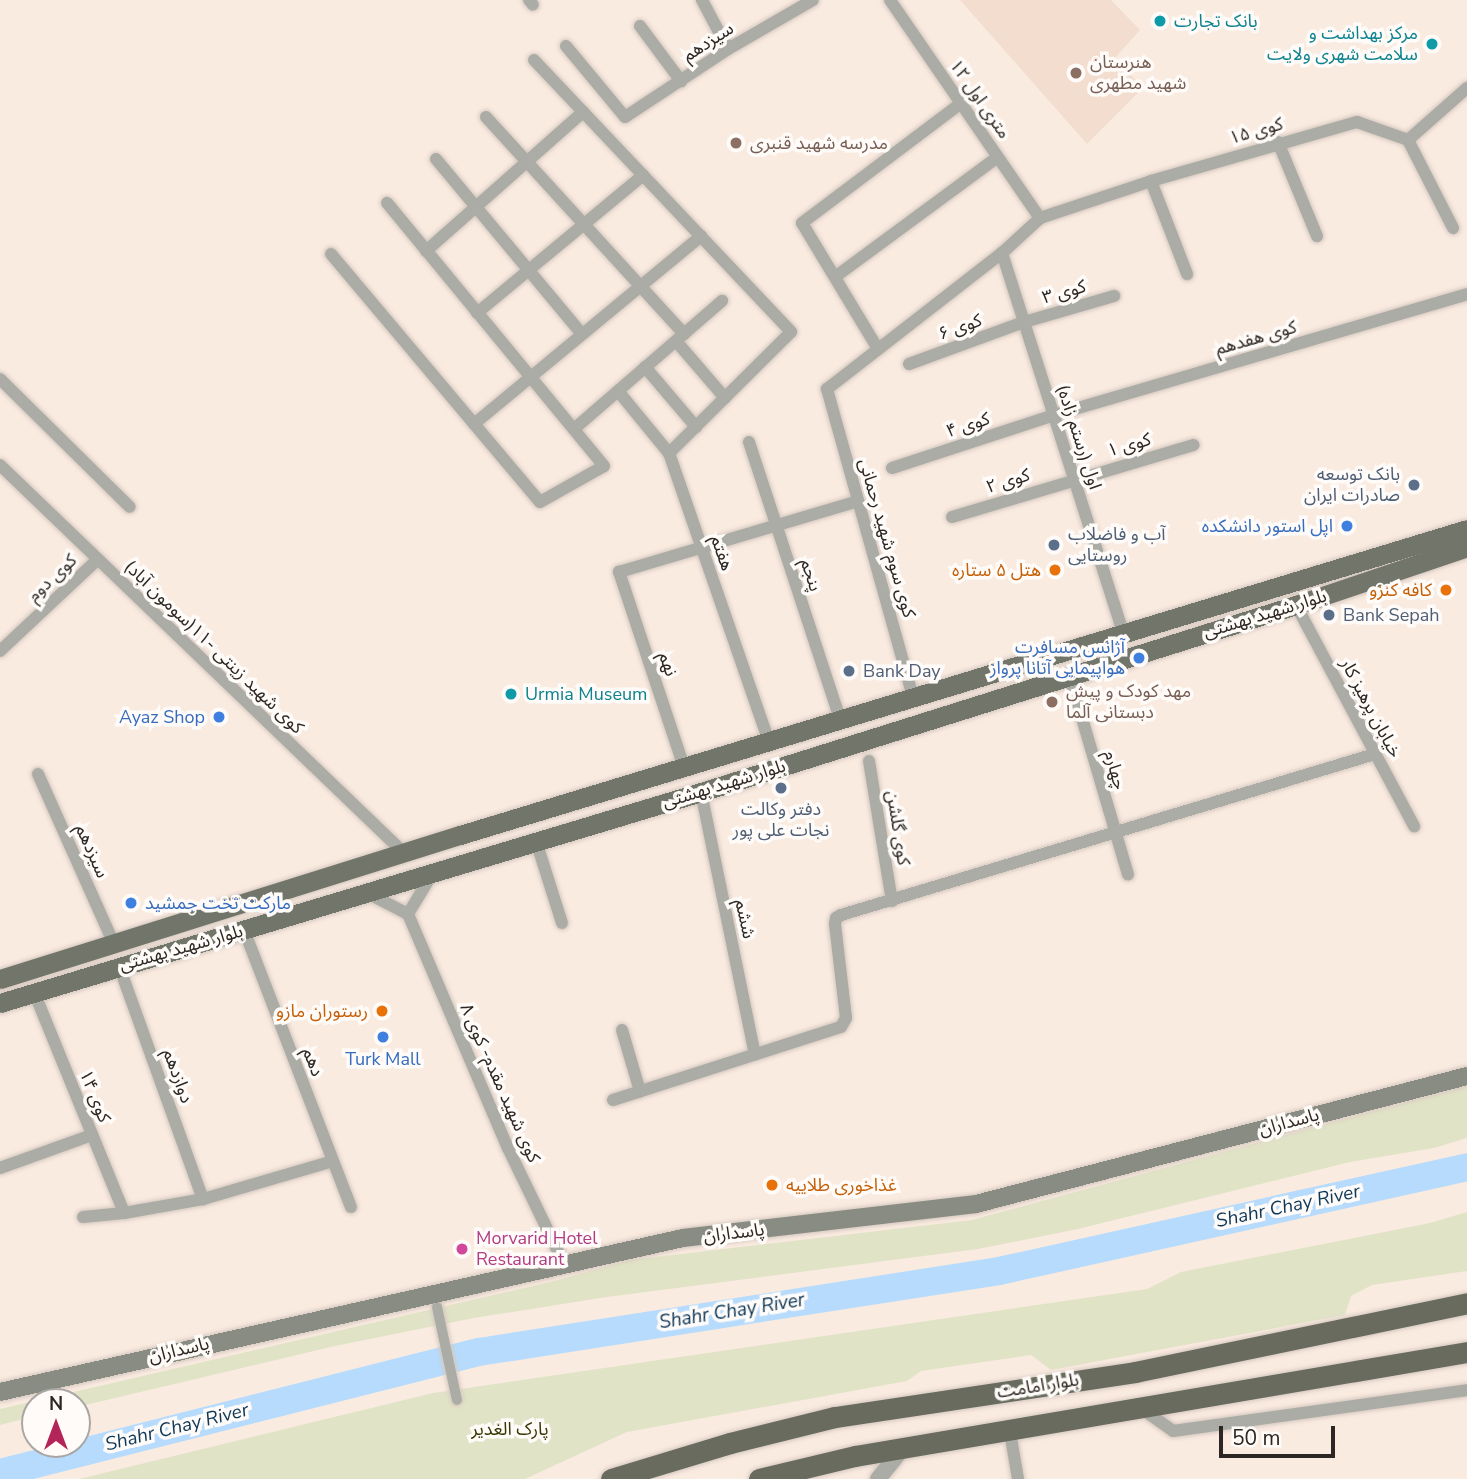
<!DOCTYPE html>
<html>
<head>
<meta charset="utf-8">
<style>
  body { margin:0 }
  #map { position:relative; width:1467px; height:1479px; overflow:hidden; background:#faebe1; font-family:"Nunito Sans","Noto Sans Arabic",sans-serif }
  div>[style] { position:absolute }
  .built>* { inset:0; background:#f2ddce }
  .green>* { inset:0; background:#e1e3c7 }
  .river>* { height:28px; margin:-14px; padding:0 14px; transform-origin:14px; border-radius:14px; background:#b6dbfc }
  .roads { filter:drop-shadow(0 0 2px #d5c8bf) drop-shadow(0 0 2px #d5c8bf) }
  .pedestrian>* { height:10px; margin:-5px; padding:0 5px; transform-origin:5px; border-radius:5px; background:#aaaca5 }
  .minor>* { height:12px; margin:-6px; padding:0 6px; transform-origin:6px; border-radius:6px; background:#aaaca5 }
  .tertiary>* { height:16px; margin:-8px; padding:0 8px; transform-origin:8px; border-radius:8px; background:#aaaca5 }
  .secondary>* { height:18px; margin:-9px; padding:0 9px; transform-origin:9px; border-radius:9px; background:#898c82 }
  .primary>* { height:19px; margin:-9.5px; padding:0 9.5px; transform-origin:9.5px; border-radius:9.5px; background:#727569 }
  .trunk>* { height:21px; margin:-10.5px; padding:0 10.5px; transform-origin:10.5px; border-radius:10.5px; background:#686b5e }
  .dots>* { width:19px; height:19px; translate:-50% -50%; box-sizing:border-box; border:4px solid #fefbf9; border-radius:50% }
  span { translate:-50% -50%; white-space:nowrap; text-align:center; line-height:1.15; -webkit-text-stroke:7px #fefbf9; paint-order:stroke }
  .culture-label { font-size:18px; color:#0d838f }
  .left { translate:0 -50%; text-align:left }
  .right { translate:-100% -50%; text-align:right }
  .street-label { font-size:18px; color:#2c2723 }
  .education-label { font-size:18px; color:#785e54 }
  .service-label { font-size:18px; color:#4e5e75 }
  .shop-label { font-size:18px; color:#366cbe }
  .food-label { font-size:18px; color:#c56008 }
  .hotel-label { font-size:18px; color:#b23c85 }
  .park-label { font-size:18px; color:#373800 }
  .water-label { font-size:19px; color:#0e3858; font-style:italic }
  .north { position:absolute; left:21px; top:1388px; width:70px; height:70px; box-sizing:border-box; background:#fefbf9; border:2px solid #aaa6a3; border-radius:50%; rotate:0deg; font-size:19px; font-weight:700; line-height:28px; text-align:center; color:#2c2723 }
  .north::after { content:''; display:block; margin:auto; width:24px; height:32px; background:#b32458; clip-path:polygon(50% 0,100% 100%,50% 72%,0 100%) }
  .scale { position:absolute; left:1219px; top:1426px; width:116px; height:32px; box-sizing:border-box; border:4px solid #2c2723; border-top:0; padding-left:9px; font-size:21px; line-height:24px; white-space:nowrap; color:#2c2723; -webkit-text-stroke:5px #fefbf9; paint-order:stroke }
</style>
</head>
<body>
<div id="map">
  <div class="built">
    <div style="clip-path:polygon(960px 0,1111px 0,1140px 30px,1115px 58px,1143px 88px,1087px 144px)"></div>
  </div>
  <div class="green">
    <div style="clip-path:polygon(1467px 1086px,1467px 1138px,1434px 1148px,1350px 1162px,1078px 1229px,978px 1249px,607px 1297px,474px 1318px,335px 1346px,77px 1407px,77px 1402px,35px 1402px,35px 1416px,0 1425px,0 1409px,554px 1281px,630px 1260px,972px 1220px)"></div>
    <div style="clip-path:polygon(1467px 1212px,1467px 1271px,1372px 1285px,1351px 1296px,1345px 1315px,1051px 1370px,1031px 1355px,921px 1371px,907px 1381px,627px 1432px,525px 1479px,79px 1479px,433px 1393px,1147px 1289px,1181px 1272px,1430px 1223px)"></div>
  </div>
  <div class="river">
    <div style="left:0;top:1473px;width:494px;rotate:-14.2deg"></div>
    <div style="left:479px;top:1352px;width:526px;rotate:-8.85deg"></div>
    <div style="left:999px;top:1271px;width:479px;rotate:-12.5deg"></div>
  </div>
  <div class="roads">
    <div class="pedestrian">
      <div style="left:437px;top:1307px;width:95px;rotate:77.9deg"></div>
    </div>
    <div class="minor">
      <div style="left:529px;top:0;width:6px;rotate:51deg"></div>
      <div style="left:702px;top:0;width:55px;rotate:62deg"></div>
      <div style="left:890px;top:0;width:265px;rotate:55.5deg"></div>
      <div style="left:640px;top:26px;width:69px;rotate:53.3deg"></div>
      <div style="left:566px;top:46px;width:92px;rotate:50.3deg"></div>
      <div style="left:625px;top:117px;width:123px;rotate:-33.4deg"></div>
      <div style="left:728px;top:49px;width:98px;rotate:-30deg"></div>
      <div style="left:534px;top:60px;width:374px;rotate:46.6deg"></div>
      <div style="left:791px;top:332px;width:172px;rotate:135.2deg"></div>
      <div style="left:486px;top:117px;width:294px;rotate:47.6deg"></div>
      <div style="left:1408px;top:140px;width:99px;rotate:62.9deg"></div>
      <div style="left:1278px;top:142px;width:102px;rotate:67.5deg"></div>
      <div style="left:436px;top:159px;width:228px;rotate:50.2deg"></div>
      <div style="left:1151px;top:181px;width:100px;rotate:68.8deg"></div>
      <div style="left:426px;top:251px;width:210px;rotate:-41.5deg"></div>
      <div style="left:1002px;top:253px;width:398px;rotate:72.3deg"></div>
      <div style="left:331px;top:254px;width:324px;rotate:49.9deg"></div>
      <div style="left:540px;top:502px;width:73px;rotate:-29.4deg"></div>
      <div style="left:604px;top:466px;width:341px;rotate:-129.5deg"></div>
      <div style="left:835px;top:277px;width:202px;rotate:-36.4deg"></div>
      <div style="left:477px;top:313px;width:216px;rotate:-39.7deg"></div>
      <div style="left:676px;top:341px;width:75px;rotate:49.3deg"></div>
      <div style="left:878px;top:349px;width:147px;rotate:-121.1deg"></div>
      <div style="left:802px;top:223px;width:199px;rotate:-37deg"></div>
      <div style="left:909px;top:364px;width:122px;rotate:-20.1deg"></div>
      <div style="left:1024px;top:322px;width:94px;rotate:-16.1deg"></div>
      <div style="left:645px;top:367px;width:79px;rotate:49.6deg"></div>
      <div style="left:0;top:379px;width:182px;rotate:44.6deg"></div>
      <div style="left:618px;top:391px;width:80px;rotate:50.6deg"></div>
      <div style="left:669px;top:453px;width:305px;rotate:70.9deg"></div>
      <div style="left:474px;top:424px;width:295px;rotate:-39.6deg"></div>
      <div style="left:574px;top:429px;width:196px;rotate:-40.9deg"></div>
      <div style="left:749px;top:442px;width:292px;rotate:71.8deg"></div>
      <div style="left:0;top:465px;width:560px;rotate:43.84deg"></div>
      <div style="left:892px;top:468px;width:170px;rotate:-18.1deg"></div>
      <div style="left:1054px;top:415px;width:430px;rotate:-16.3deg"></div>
      <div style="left:952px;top:517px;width:252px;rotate:-16.6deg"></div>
      <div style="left:1296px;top:605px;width:251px;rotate:61.9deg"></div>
      <div style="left:0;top:651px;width:134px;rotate:-43.2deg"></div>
      <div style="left:1069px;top:674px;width:209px;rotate:73.6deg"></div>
      <div style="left:913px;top:697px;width:320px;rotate:-105.6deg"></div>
      <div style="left:827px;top:389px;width:222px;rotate:-37.9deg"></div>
      <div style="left:1002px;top:253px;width:52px;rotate:-42.6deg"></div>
      <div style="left:1040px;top:218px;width:117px;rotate:-18.4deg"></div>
      <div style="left:1151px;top:181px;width:214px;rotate:-16deg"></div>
      <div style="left:1357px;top:122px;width:54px;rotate:19.4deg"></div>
      <div style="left:1408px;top:140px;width:79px;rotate:-41.4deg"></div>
      <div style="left:869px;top:761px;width:142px;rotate:80.7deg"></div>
      <div style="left:684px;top:767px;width:206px;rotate:-108.4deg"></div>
      <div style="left:619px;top:572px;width:249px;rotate:-16.5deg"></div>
      <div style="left:38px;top:774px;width:184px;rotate:65.9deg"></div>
      <div style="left:701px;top:792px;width:268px;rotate:78.4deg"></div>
      <div style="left:536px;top:841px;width:86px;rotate:72.4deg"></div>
      <div style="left:365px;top:892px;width:48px;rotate:27.1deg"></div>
      <div style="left:408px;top:914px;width:50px;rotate:-58.8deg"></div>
      <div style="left:408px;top:914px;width:254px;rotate:66.9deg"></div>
      <div style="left:508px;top:1148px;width:129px;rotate:64.2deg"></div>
      <div style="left:244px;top:930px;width:297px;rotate:68.9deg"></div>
      <div style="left:119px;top:966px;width:248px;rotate:70.2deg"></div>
      <div style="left:34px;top:992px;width:239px;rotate:67.8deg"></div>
      <div style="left:622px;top:1030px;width:64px;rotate:73.6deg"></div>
      <div style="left:613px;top:1100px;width:239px;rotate:-17.8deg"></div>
      <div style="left:841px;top:1027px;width:10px;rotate:-61deg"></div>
      <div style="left:846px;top:1018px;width:95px;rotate:-96.7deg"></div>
      <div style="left:835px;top:924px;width:6px;rotate:-81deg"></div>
      <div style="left:836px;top:918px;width:6px;rotate:-31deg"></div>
      <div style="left:841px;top:915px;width:558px;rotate:-16.78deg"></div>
      <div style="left:0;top:1168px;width:98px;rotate:-19.7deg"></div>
      <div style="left:83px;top:1217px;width:41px;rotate:-5.6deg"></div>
      <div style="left:124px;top:1213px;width:80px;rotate:-10deg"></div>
      <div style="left:203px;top:1199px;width:135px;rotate:-16.3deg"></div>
      <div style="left:1142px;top:1409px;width:38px;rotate:35deg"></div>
      <div style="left:1173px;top:1431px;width:297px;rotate:-7.9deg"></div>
      <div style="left:1010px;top:1432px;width:48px;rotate:80.3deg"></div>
    </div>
    <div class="tertiary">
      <div style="left:878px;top:1479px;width:41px;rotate:-50.9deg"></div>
    </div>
    <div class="secondary">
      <div style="left:0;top:1392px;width:700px;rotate:-12.71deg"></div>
      <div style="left:683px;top:1238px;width:295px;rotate:-6.6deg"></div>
      <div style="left:976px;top:1204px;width:507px;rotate:-14.61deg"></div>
    </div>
    <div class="primary">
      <div style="left:0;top:979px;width:482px;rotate:-17.4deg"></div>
      <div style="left:460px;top:835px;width:1052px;rotate:-16.9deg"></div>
      <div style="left:0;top:1003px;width:732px;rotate:-16.75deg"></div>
      <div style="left:701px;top:792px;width:624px;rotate:-17.45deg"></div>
      <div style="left:1296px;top:605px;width:181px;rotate:-18.7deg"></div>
    </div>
    <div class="trunk">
      <div style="left:611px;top:1479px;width:124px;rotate:-16.8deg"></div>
      <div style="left:730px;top:1443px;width:108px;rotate:-13.9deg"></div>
      <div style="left:835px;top:1417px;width:303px;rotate:-8.5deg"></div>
      <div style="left:1135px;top:1372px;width:339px;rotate:-11.7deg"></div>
      <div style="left:759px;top:1479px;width:99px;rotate:-13.5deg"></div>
      <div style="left:855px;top:1456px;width:621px;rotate:-9.64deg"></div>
    </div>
  </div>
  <div class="dots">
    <div style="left:1160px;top:21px;background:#0f9aa8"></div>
    <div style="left:1432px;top:44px;background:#0f9aa8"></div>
    <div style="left:1076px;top:73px;background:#8d6e63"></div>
    <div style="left:736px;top:143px;background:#8d6e63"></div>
    <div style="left:1414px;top:485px;background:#5c6f8a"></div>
    <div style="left:1347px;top:526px;background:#3f7fe0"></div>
    <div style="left:1054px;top:545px;background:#5c6f8a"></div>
    <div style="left:1055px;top:570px;background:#e8710a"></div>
    <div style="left:1446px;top:590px;background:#e8710a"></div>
    <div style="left:1329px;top:615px;background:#5c6f8a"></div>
    <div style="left:1139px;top:658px;background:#3f7fe0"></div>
    <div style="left:849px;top:671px;background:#5c6f8a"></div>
    <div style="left:511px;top:694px;background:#0f9aa8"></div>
    <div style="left:1052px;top:702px;background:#8d6e63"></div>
    <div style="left:219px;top:717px;background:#3f7fe0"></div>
    <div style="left:781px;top:788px;background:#5c6f8a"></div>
    <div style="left:131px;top:903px;background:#3f7fe0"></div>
    <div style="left:382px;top:1011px;background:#e8710a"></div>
    <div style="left:383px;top:1037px;background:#3f7fe0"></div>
    <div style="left:772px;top:1185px;background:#e8710a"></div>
    <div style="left:462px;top:1249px;background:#d1479c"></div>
  </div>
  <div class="culture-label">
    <span class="left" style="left:1174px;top:21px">بانک تجارت</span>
    <span class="right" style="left:1418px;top:44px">مرکز بهداشت و<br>سلامت شهری ولایت</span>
    <span class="left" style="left:525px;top:694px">Urmia Museum</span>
  </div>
  <div class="street-label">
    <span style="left:708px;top:42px;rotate:-33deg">سیزدهم</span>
    <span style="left:980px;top:99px;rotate:55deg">۱۲ متری اول</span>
    <span style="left:1256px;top:131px;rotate:-16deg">کوی ۱۵</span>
    <span style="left:1064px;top:292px;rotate:-16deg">کوی ۳</span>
    <span style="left:960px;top:327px;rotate:-20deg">کوی ۶</span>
    <span style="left:1256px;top:338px;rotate:-16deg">کوی هفدهم</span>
    <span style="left:968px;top:425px;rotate:-18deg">کوی ۴</span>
    <span style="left:1079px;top:437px;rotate:72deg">اول (رستم زاده)</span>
    <span style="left:1129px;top:445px;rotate:-16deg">کوی ۱</span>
    <span style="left:1008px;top:481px;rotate:-17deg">کوی ۲</span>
    <span style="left:887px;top:538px;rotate:74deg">کوی سوم شهید رحمانی</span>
    <span style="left:722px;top:553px;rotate:71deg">هفتم</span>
    <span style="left:811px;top:575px;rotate:72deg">پنجم</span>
    <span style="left:52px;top:578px;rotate:-43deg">کوی دوم</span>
    <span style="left:1265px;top:614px;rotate:-17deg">بلوار شهید بهشتی</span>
    <span style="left:214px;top:647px;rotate:44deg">کوی شهید زینتی -۱۱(سومون آباد)</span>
    <span style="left:668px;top:664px;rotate:71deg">نهم</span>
    <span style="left:1371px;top:708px;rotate:62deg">خیابان پرهیز کار</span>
    <span style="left:1115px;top:770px;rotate:74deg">چهارم</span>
    <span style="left:724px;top:784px;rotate:-17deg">بلوار شهید بهشتی</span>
    <span style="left:898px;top:828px;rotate:81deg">کوی گلشن</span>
    <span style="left:92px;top:851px;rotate:66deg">سیزدهم</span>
    <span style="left:745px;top:919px;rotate:78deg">ششم</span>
    <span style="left:181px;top:948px;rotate:-16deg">بلوار شهید بهشتی</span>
    <span style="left:313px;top:1062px;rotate:69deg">دهم</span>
    <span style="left:178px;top:1076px;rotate:70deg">دوازدهم</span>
    <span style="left:500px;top:1083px;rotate:66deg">کوی شهید مقدم- کوی ۸</span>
    <span style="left:95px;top:1096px;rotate:68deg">کوی ۱۴</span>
    <span style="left:1289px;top:1122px;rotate:-15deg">پاسداران</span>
    <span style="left:734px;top:1233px;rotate:-7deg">پاسداران</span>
    <span style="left:179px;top:1350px;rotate:-13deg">پاسداران</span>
    <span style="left:1038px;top:1386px;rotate:-9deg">بلوار امامت</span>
  </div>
  <div class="education-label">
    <span class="left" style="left:1090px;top:73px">هنرستان<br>شهید مطهری</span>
    <span class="left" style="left:750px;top:143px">مدرسه شهید قنبری</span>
    <span class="left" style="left:1066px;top:702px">مهد کودک و پیش<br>دبستانی آلما</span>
  </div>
  <div class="service-label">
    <span class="right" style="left:1400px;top:485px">بانک توسعه<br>صادرات ایران</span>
    <span class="left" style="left:1068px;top:545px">آب و فاضلاب<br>روستایی</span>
    <span class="left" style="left:1343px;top:615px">Bank Sepah</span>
    <span class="left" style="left:863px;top:671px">Bank Day</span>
    <span style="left:781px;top:820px">دفتر وکالت<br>نجات علی پور</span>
  </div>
  <div class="shop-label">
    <span class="right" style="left:1333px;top:526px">اپل استور دانشکده</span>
    <span class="right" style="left:1125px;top:658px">آژانس مسافرت<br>هواپیمایی آتانا پرواز</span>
    <span class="right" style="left:205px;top:717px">Ayaz Shop</span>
    <span class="left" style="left:145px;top:903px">مارکت تخت جمشید</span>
    <span style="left:383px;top:1059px">Turk Mall</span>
  </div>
  <div class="food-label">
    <span class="right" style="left:1041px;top:570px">هتل ۵ ستاره</span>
    <span class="right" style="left:1432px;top:590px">کافه کنزو</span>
    <span class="right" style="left:368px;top:1011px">رستوران مازو</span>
    <span class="left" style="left:786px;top:1185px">غذاخوری طلاییه</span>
  </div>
  <div class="hotel-label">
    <span class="left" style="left:476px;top:1249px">Morvarid Hotel<br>Restaurant</span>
  </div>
  <div class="park-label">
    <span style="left:510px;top:1429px">پارک الغدیر</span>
  </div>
  <div class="water-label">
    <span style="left:1288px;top:1207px;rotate:-12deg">Shahr Chay River</span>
    <span style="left:732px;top:1312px;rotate:-9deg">Shahr Chay River</span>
    <span style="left:177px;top:1428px;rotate:-14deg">Shahr Chay River</span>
  </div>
  <div class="north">N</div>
  <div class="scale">50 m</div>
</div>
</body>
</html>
